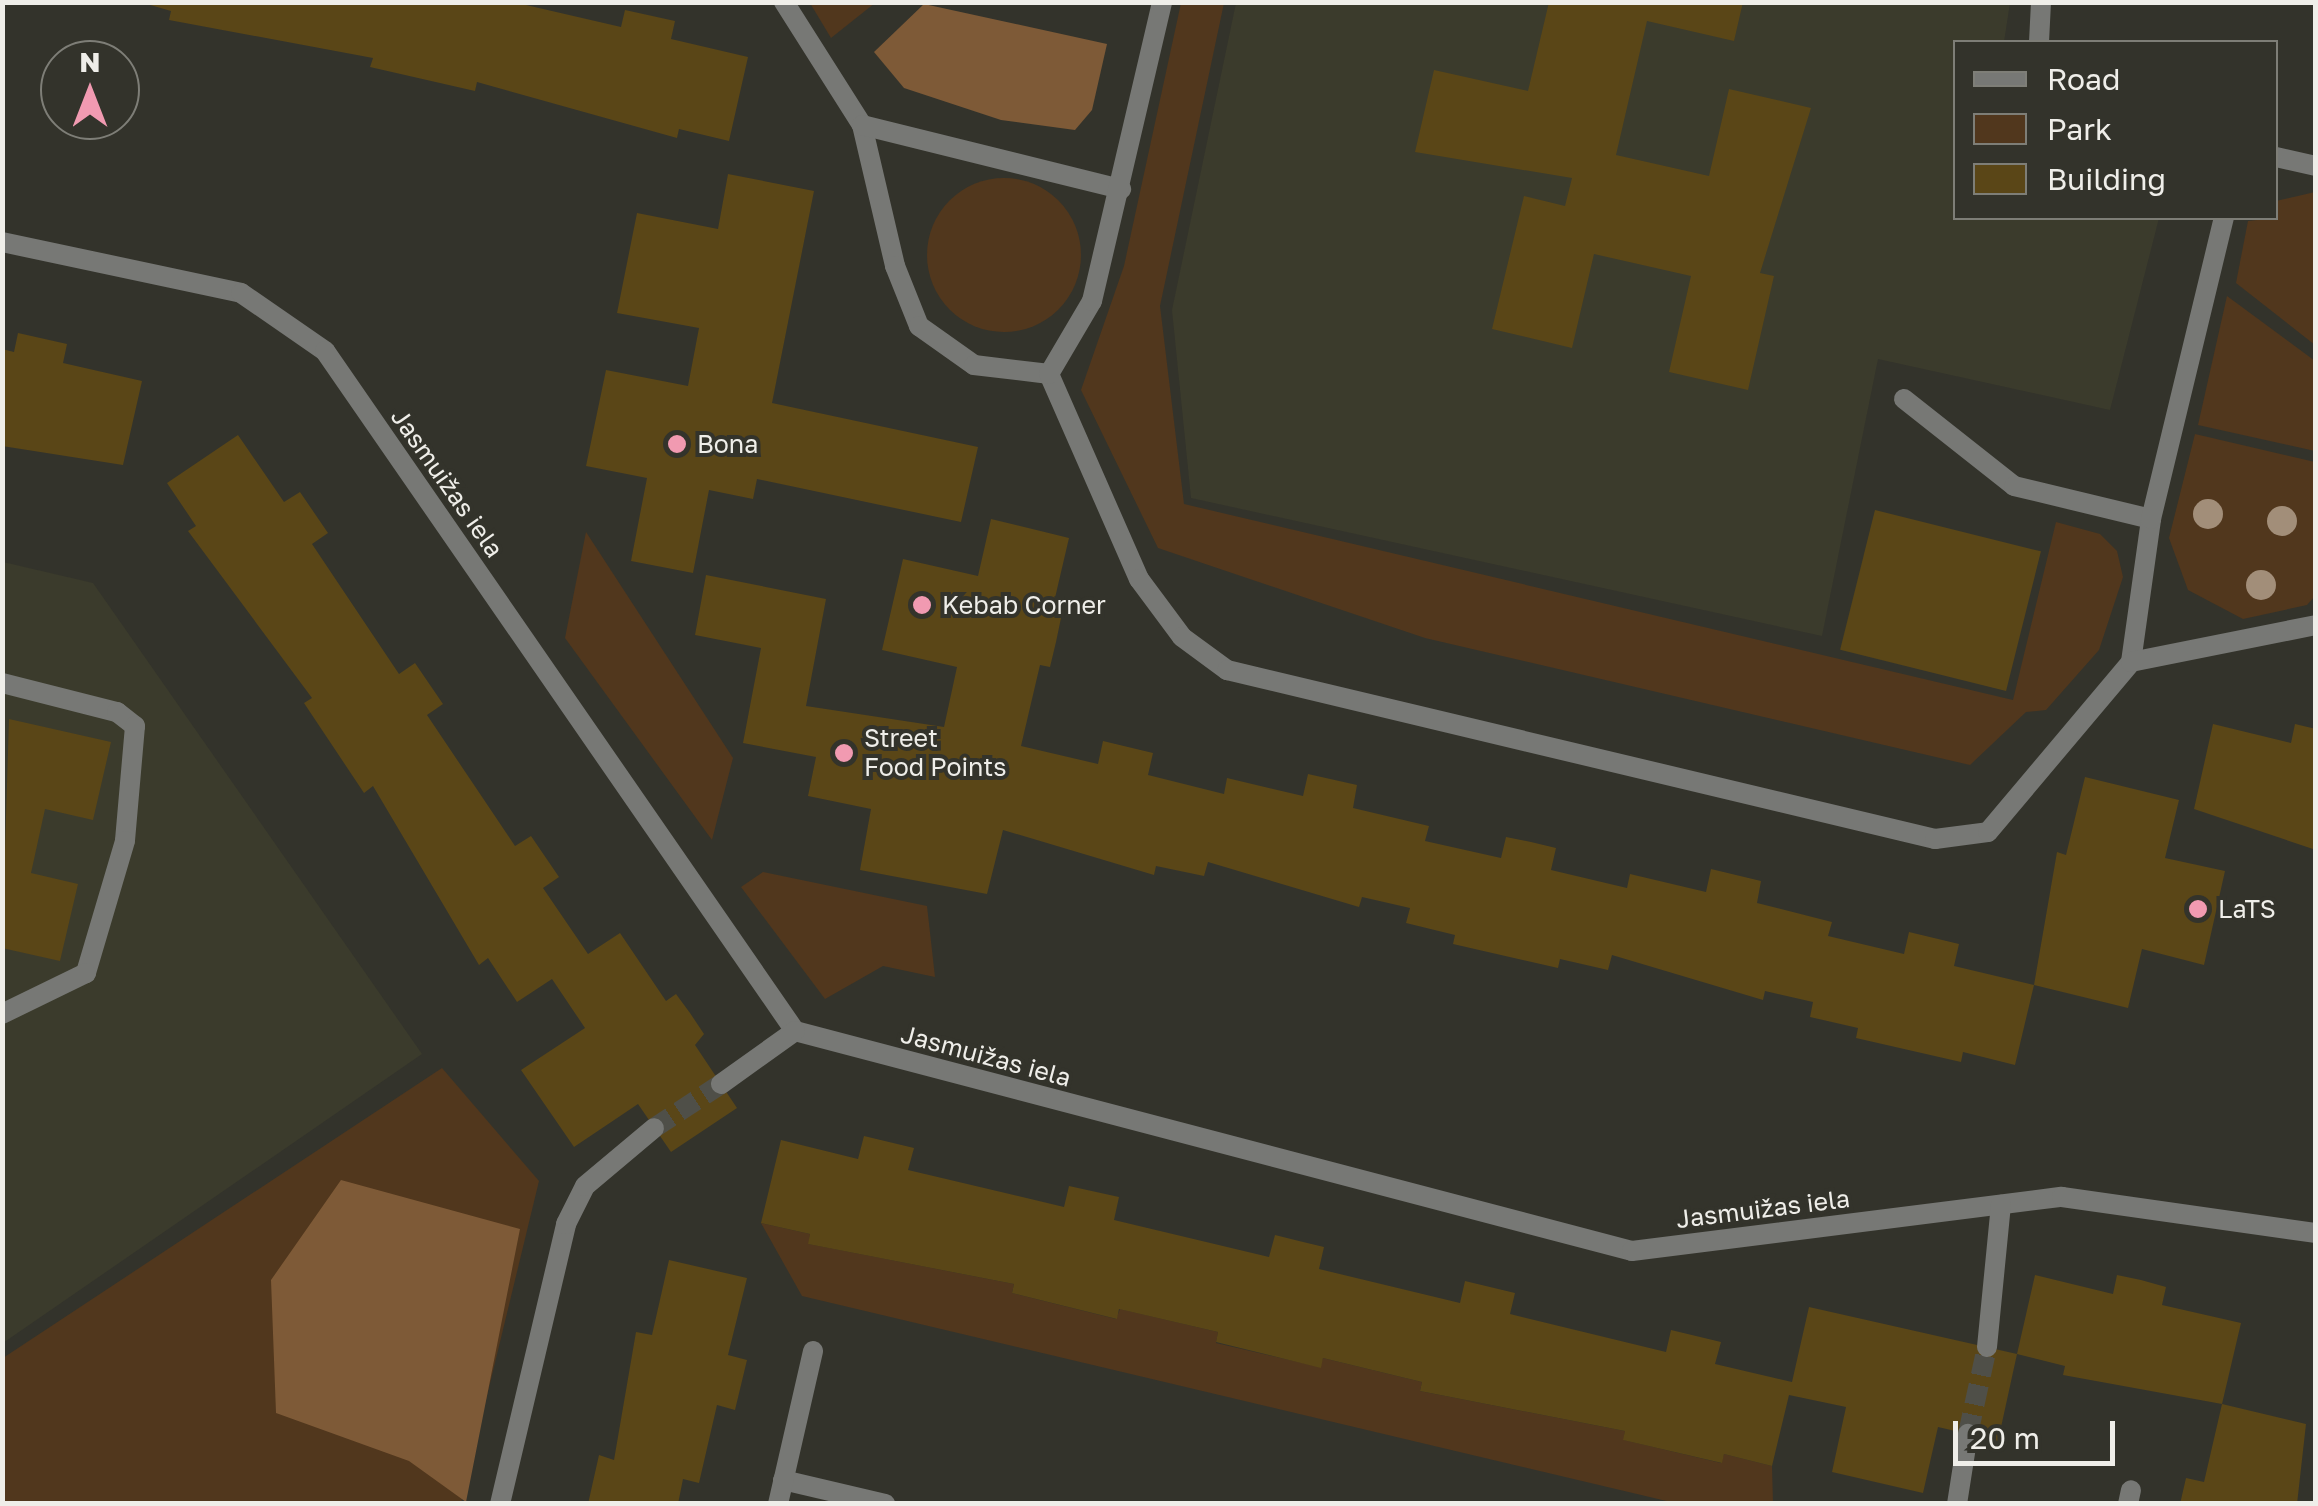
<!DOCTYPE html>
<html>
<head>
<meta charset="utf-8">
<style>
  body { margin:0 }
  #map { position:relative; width:2318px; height:1506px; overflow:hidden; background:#33332b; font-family:"Golos Text",sans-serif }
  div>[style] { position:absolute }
  .built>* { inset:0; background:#3b3b2c }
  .green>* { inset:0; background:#51371d }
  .round { border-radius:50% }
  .forest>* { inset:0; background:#7e5a37 }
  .building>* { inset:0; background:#5a4617; transform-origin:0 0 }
  .street-tunnel>* { height:20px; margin-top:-10px; transform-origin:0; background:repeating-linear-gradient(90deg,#4f4f48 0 20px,transparent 0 30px) }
  .lane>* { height:20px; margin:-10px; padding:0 10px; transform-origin:10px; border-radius:10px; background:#777875 }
  .street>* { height:20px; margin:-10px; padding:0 10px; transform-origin:10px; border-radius:10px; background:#777875 }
  .trees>* { width:30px; height:30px; margin:-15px; border-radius:50%; background:#a28e79 }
  .dots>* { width:28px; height:28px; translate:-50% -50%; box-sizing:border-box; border:5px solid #33332b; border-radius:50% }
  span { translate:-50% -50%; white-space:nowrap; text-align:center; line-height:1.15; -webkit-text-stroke:8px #33332b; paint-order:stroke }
  .poi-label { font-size:25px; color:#efeee9 }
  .left { translate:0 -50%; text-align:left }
  .street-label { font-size:25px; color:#efeee9 }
  .frame { position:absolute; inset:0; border:5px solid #efeee9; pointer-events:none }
  .legend { position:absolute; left:1953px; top:40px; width:325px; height:180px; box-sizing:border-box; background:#33332b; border:2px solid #7e7e77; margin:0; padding:12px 18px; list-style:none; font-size:30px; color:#efeee9 }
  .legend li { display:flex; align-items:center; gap:20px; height:50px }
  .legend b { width:50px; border:2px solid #7e7e77 }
  .north { position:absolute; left:40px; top:40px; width:100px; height:100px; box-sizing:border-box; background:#33332b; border:2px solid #7e7e77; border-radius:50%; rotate:0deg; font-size:28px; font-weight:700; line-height:40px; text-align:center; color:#efeee9 }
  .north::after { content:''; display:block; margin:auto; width:35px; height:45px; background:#f19ab1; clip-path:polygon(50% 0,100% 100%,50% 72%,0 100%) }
  .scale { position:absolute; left:1953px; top:1421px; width:162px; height:45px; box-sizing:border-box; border:5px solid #efeee9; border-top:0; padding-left:12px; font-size:30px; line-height:35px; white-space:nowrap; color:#efeee9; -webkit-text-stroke:8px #33332b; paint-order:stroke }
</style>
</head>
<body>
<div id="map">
  <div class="built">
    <div style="clip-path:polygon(1236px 3px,2010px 3px,2004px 42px,1956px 42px,1956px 218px,2159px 218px,2110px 410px,1878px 359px,1822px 636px,1191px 498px,1172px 310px)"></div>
    <div style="clip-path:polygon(3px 562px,93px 583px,422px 1054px,3px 1343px)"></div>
  </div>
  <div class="green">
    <div style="clip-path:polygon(810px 3px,875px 3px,831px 38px)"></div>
    <div style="clip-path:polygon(1181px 3px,1224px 3px,1160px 306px,1184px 504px,2013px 700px,2056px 522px,2100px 534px,2117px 551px,2123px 577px,2099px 650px,2046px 710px,2026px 712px,1970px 765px,1425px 638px,1158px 548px,1081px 390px,1124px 266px)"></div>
    <div class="round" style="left:927px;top:178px;width:154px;height:154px"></div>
    <div style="clip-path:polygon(2315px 192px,2316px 192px,2315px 345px,2236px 283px,2248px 221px,2276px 218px,2276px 201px)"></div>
    <div style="clip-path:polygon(2227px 296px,2315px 361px,2315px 451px,2198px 425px)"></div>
    <div style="clip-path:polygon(2195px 434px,2315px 462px,2315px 596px,2307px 605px,2243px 619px,2188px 590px,2169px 538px)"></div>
    <div style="clip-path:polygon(586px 532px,733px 758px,712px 840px,565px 638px)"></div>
    <div style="clip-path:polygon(763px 872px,927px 906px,935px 977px,883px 966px,825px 999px,741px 887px)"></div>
    <div style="clip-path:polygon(442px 1068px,539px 1181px,461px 1503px,3px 1504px,3px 1358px)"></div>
    <div style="clip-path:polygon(761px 1223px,810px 1234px,809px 1244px,1014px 1284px,1012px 1293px,1116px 1319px,1120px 1309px,1218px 1332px,1216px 1343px,1320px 1367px,1323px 1358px,1422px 1382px,1420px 1391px,1625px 1431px,1624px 1440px,1721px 1463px,1724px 1454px,1772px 1466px,1773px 1503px,1675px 1503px,802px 1296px)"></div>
  </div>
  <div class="forest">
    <div style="clip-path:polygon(924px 4px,1107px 44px,1092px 110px,1075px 130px,1001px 120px,904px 88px,874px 52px)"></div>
    <div style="clip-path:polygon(341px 1180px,520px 1229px,466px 1502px,409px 1461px,276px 1413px,271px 1280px)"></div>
  </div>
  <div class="building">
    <div style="clip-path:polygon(140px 2px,513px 2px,621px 27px,625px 10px,675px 21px,671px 39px,748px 57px,729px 141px,679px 129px,677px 138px,477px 82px,475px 91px,370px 67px,373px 58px,169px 20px,171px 11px)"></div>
    <div style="clip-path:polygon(1549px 2px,1743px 2px,1734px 41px,1647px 21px,1616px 155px,1709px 176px,1729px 89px,1811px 108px,1760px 273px,1774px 276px,1748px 390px,1669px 372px,1691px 276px,1594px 254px,1572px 348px,1492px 329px,1524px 196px,1565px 206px,1572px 178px,1415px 152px,1434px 70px,1528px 91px)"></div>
    <div style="clip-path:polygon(728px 174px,814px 191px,772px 403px,978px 447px,961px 522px,757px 479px,753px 499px,709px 490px,693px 573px,631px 561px,647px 478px,586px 466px,606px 370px,688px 386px,699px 328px,617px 313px,637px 213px,718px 229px)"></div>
    <div style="clip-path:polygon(18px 333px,67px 344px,63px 363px,142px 381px,123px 465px,2px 446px,2px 349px,14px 352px)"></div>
    <div style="clip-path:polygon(238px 435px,284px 502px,300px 492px,328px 533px,312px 544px,399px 674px,415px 663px,443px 704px,427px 715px,515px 846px,531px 836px,559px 877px,543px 888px,588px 954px,620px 933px,666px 1001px,676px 994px,690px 1013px,704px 1034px,695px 1045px,737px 1108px,671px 1152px,638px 1104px,574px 1147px,521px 1070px,585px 1028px,552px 979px,517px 1002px,488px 958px,479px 965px,373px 786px,364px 793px,304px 703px,312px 698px,188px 531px,196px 526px,167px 483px)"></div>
    <div style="left:1875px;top:510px;width:171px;height:144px;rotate:14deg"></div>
    <div style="clip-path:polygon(991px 519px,1069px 538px,1051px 615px,1061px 618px,1056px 642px,1050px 667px,1040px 665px,1021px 746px,1098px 764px,1103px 741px,1153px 753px,1148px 775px,1224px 794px,1227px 778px,1303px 796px,1308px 774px,1357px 785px,1353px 808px,1429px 826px,1425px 841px,1501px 858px,1506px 837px,1531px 842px,1556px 848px,1551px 870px,1627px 888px,1630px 874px,1706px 892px,1711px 869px,1761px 881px,1757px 903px,1832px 922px,1828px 936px,1904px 954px,1909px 932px,1959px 944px,1954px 966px,2034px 985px,2057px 852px,2066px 855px,2085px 777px,2179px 800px,2165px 858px,2225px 871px,2204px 965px,2142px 949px,2128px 1008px,2034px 985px,2015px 1065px,1963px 1052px,1961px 1062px,1856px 1038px,1858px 1028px,1810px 1017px,1813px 1002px,1765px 991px,1763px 1000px,1612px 955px,1608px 970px,1560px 959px,1558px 968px,1453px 944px,1455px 935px,1406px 923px,1410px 908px,1362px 897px,1359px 907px,1208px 862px,1204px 876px,1156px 866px,1154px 875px,1003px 830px,987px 894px,860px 870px,871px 809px,808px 796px,816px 757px,743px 743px,761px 648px,695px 635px,706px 575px,826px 599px,806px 706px,944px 727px,957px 667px,882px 650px,903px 559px,978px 576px)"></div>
    <div style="clip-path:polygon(9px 719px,111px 742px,93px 820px,45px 809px,31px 873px,78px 884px,60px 961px,2px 948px)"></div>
    <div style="clip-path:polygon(2213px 724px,2291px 743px,2295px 724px,2316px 729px,2316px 850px,2194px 809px)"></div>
    <div style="clip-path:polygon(864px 1136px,914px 1148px,908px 1170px,1064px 1207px,1069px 1186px,1119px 1197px,1114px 1220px,1269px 1257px,1275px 1235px,1299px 1241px,1324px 1247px,1319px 1269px,1460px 1303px,1465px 1281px,1515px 1293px,1510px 1314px,1666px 1352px,1671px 1330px,1721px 1342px,1715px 1364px,1792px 1382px,1809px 1307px,2017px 1354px,1998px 1441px,1938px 1427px,1923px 1493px,1832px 1472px,1846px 1407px,1789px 1395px,1772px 1466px,1724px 1454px,1722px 1463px,1623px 1440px,1625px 1431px,1420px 1391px,1422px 1382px,1323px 1358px,1321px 1368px,1216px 1342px,1218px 1332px,1119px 1309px,1117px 1319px,1012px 1293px,1014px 1284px,808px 1244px,810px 1234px,761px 1223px,781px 1140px,858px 1159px)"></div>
    <div style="clip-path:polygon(669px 1260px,747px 1278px,728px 1355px,747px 1360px,735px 1410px,717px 1405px,699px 1483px,683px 1479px,678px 1504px,588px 1504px,599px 1455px,614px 1460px,636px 1332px,652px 1335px)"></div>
    <div style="clip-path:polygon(2035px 1275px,2113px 1294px,2117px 1275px,2141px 1280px,2166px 1287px,2162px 1305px,2241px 1323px,2222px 1404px,2063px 1375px,2065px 1366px,2017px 1354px)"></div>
    <div style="clip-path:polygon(2222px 1404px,2306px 1424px,2297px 1504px,2180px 1504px,2186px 1478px,2204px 1482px)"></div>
  </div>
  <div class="street-tunnel">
    <div style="left:654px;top:1128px;width:80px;rotate:-33.3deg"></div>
    <div style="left:1968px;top:1434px;width:89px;rotate:-77.7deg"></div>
  </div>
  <div class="lane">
    <div style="left:1904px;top:399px;width:140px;rotate:38.3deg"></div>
    <div style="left:2014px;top:486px;width:141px;rotate:13.5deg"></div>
    <div style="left:2px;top:683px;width:119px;rotate:14.2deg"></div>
    <div style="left:117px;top:712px;width:23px;rotate:38deg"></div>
    <div style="left:135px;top:726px;width:115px;rotate:95deg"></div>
    <div style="left:125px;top:841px;width:138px;rotate:106.5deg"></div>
    <div style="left:86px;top:973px;width:93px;rotate:154deg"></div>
    <div style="left:2128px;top:1504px;width:14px;rotate:-78deg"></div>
  </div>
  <div class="street">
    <div style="left:784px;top:2px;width:146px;rotate:57.6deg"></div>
    <div style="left:862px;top:125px;width:145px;rotate:76.8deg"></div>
    <div style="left:895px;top:266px;width:65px;rotate:68.2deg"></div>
    <div style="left:919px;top:326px;width:67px;rotate:35.3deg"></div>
    <div style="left:974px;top:365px;width:76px;rotate:6.8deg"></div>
    <div style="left:1049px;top:374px;width:224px;rotate:66.3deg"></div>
    <div style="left:1139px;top:579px;width:72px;rotate:53.4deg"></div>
    <div style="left:1182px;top:637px;width:56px;rotate:36.3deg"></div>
    <div style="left:1227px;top:670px;width:728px;rotate:13.43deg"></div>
    <div style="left:1935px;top:839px;width:53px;rotate:-7.5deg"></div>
    <div style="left:1988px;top:832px;width:222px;rotate:-49.9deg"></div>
    <div style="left:2131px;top:662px;width:144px;rotate:-82deg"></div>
    <div style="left:2151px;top:519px;width:310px;rotate:-76.4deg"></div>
    <div style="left:2039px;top:42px;width:40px;rotate:-87.1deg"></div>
    <div style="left:862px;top:125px;width:267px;rotate:13.9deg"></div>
    <div style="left:2276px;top:157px;width:41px;rotate:12.7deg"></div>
    <div style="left:2px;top:242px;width:244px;rotate:12deg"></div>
    <div style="left:241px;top:293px;width:102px;rotate:34.6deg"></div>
    <div style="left:325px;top:351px;width:827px;rotate:55.35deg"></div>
    <div style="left:795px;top:1031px;width:865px;rotate:14.73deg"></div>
    <div style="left:1632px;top:1251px;width:433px;rotate:-7.2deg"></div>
    <div style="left:2062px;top:1197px;width:257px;rotate:8.1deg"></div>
    <div style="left:1049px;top:374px;width:85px;rotate:-59.5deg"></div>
    <div style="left:1092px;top:301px;width:307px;rotate:-76.8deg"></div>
    <div style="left:2131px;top:662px;width:189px;rotate:-11.3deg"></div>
    <div style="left:721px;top:1084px;width:91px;rotate:-35.6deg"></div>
    <div style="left:1987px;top:1347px;width:143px;rotate:-84.4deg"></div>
    <div style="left:783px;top:1480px;width:105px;rotate:13.2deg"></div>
    <div style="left:500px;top:1504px;width:288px;rotate:-76.7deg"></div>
    <div style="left:566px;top:1224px;width:42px;rotate:-63.4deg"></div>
    <div style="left:585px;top:1186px;width:90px;rotate:-40deg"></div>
    <div style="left:778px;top:1504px;width:157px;rotate:-77.1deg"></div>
    <div style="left:1957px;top:1504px;width:71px;rotate:-81.1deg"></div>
  </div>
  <div class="trees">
    <div style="left:2208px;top:514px"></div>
    <div style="left:2282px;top:521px"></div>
    <div style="left:2261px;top:585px"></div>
  </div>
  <div class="dots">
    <div style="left:677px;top:444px;background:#f19ab1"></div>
    <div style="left:922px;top:605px;background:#f19ab1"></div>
    <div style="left:844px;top:753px;background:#f19ab1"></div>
    <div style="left:2198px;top:909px;background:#f19ab1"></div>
  </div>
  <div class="poi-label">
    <span class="left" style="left:697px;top:444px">Bona</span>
    <span class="left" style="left:942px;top:605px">Kebab Corner</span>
    <span class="left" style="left:864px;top:753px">Street<br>Food Points</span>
    <span class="left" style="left:2218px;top:909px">LaTS</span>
  </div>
  <div class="street-label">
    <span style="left:447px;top:483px;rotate:55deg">Jasmuižas iela</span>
    <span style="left:986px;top:1056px;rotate:15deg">Jasmuižas iela</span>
    <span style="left:1763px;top:1209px;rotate:-7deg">Jasmuižas iela</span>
  </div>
  <div class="frame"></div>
  <ul class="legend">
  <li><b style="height:12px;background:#777875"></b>Road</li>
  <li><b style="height:28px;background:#51371d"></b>Park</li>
  <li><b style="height:28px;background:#5a4617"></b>Building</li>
  </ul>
  <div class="north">N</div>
  <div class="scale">20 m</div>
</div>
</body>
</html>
